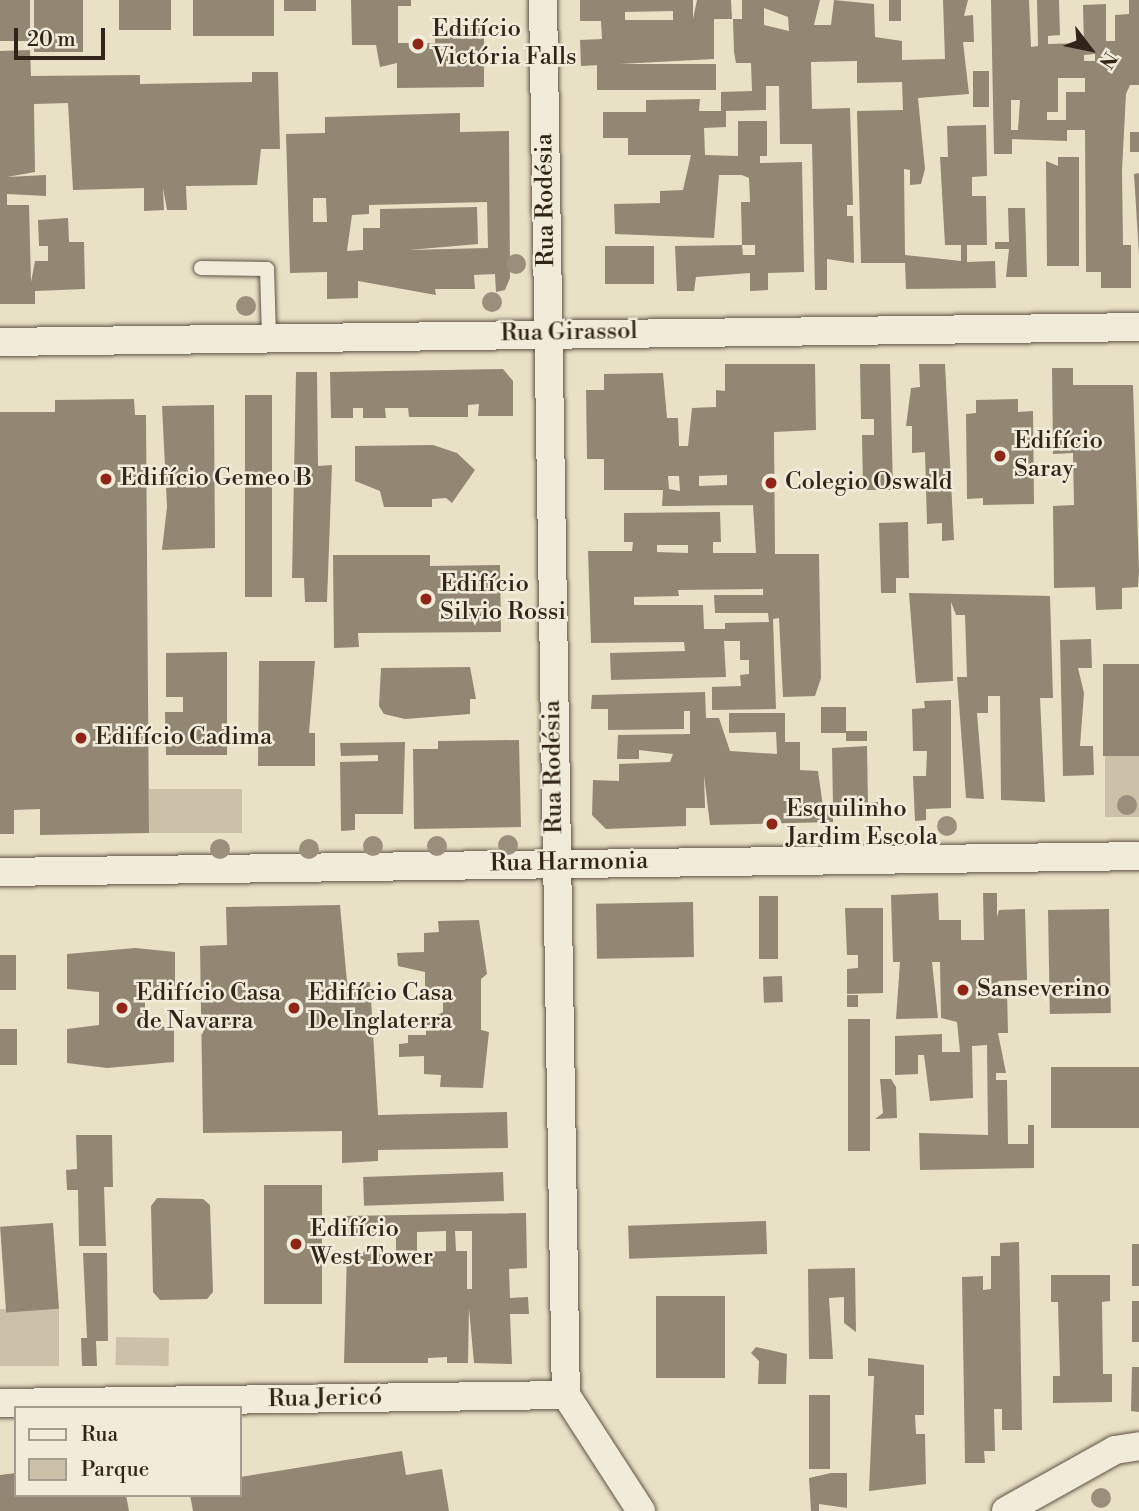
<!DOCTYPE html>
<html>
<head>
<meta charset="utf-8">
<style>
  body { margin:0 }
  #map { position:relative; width:1139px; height:1511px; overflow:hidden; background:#e9e1c5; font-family:"Libre Bodoni",serif }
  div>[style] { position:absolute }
  .green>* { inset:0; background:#cac1a8; transform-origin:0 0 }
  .building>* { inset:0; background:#918773; transform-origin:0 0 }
  .roads { filter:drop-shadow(0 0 2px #5f5445) drop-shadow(0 0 2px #5f5445) }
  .service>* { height:14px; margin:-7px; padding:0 7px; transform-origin:7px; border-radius:7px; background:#f1ecd9 }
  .minor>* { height:28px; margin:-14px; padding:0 14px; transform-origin:14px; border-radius:14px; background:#f1ecd9 }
  .trees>* { width:20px; height:20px; margin:-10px; border-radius:50%; background:#998f7b }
  .dots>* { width:19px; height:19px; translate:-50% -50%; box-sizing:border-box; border:4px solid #f1ecd9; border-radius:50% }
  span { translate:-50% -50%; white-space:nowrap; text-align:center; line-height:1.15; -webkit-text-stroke:5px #f1ecd9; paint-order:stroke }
  .poi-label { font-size:24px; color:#31251a }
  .left { translate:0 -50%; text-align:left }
  .street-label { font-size:24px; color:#31251a }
  .legend { position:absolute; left:14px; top:1406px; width:228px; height:91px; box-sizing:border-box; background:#f1ecd9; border:2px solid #a49c8d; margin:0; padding:9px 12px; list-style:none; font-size:21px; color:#31251a }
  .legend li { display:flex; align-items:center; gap:14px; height:35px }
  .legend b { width:35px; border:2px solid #a49c8d }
  .north { position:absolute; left:1055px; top:14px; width:70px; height:70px; -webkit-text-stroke:5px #f1ecd9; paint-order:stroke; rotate:122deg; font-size:19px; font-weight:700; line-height:28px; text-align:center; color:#31251a }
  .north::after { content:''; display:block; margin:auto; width:24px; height:32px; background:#31251a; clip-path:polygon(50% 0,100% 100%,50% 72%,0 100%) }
  .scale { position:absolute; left:14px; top:28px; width:91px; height:32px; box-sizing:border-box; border:4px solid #31251a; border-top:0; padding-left:9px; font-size:21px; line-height:24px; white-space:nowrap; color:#31251a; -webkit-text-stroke:5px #f1ecd9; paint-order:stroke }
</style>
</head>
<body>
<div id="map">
  <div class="green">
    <div style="left:1139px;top:756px;width:61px;height:34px;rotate:90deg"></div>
    <div style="left:149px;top:789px;width:93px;height:44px"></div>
    <div style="left:59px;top:1309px;width:57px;height:59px;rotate:90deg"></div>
    <div style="left:116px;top:1337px;width:53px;height:28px;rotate:1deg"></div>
  </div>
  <div class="building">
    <div style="left:0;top:0;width:30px;height:41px"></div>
    <div style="left:34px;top:0;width:49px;height:52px"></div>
    <div style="left:119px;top:0;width:52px;height:30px"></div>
    <div style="left:193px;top:0;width:81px;height:36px"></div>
    <div style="left:284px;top:0;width:32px;height:11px"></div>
    <div style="clip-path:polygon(351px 0,411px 0,411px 6px,398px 6px,398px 43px,435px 43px,435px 28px,484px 28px,484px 87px,397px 88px,397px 63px,380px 67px,376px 45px,352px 45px)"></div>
    <div style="clip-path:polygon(evenodd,580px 0,693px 0,693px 19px,697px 0,731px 0,732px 19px,714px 19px,714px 59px,581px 66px,580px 40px,602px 39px,601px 21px,580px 21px,580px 0,673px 11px,673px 20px,625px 20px,625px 12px,673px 11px)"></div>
    <div style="clip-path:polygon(evenodd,742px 0,820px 0,814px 25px,831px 25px,834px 0,874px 4px,875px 37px,902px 41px,902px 60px,945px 59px,943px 0,968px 0,964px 16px,973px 15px,974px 42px,963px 42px,969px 94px,918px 98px,925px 169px,921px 184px,910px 185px,910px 170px,904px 169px,905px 255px,961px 261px,961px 245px,945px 245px,940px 157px,948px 157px,947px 126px,986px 125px,987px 176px,972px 177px,972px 196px,986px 196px,987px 245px,967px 245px,967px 262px,995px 261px,996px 288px,906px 289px,905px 263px,861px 263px,857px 111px,903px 110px,902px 82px,857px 83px,857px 61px,811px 62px,812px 109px,850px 108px,853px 205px,847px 205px,847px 216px,853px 216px,854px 263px,827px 259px,827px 290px,815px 290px,812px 144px,780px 144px,779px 86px,766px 86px,766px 110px,726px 111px,726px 127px,704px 128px,705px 155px,738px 156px,738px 121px,767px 121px,767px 156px,760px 156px,760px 163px,802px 162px,804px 272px,768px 273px,768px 290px,750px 291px,750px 273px,696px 277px,694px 291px,677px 291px,675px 246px,742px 245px,741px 202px,750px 202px,749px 178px,742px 175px,719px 175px,714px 238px,615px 234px,614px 204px,660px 203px,660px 191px,683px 190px,691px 155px,628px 155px,628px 138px,603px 138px,603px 112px,646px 112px,646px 100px,700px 99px,699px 111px,721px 111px,721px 92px,752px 91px,751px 63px,736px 63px,734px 52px,733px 19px,742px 19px,742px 0,764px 8px,788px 17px,789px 31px,764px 25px,764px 8px,742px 0,742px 245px,755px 245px,755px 255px,743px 255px,742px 245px)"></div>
    <div style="left:889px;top:0;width:12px;height:21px"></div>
    <div style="clip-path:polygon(evenodd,991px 0,1029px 0,1031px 47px,1038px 46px,1037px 0,1059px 0,1060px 35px,1048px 36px,1048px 44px,1084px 43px,1083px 5px,1106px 4px,1106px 41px,1115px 41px,1115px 15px,1129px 14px,1129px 0,1139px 0,1139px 85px,1130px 85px,1126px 94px,1122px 170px,1123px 245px,1131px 245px,1131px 288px,1101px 288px,1101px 272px,1086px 272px,1085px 130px,1067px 130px,1067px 141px,1012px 139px,1012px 154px,994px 154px,991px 0,1095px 54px,1095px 61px,1084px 61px,1084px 55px,1095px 54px,991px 0,1058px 78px,1085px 78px,1085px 92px,1066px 92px,1066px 120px,1047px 120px,1047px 112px,1058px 112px,1058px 78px,991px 0,1011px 100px,1020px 100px,1018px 130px,1011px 130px,1011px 100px)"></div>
    <div style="clip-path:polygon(30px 50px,31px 76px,140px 75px,140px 84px,252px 82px,252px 72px,278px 72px,280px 149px,261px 149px,257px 185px,186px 186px,187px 210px,167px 210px,163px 188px,164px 210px,144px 211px,144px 188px,73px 190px,68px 103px,34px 104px,35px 172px,7px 177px,46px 175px,46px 196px,7px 194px,7px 205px,29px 205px,31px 282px,35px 261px,48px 261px,48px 246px,39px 246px,38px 220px,68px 218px,69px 242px,84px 242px,85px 289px,35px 291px,35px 304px,0 304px,0 51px)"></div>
    <div style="left:716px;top:64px;width:26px;height:119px;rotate:90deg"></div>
    <div style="left:973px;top:71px;width:16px;height:36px"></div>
    <div style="clip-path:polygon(evenodd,460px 113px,460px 132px,509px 131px,510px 278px,505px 290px,496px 292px,495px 274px,474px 275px,475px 289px,435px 289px,436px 295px,358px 281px,358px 298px,327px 299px,327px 272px,290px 273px,286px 134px,325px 133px,325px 117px,460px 113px,313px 198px,326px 198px,327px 222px,313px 222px,313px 198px,460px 113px,487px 202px,488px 248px,409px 250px,478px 244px,477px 207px,380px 209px,380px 228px,363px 228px,363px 250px,347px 251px,352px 215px,369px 214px,369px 205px,487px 202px)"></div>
    <div style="left:1130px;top:132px;width:9px;height:20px"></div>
    <div style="clip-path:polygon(1058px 157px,1079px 157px,1079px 266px,1047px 266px,1046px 161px,1058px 166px)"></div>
    <div style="clip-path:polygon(1139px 173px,1139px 255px,1134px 174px)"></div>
    <div style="clip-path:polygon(1008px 208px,1025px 208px,1027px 277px,1006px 277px,1009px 249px,995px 249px,995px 242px,1009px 242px)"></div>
    <div style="left:605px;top:246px;width:49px;height:38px"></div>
    <div style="clip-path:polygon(evenodd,725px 364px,815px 364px,816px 430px,774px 432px,775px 554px,819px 554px,821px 678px,815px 696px,783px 697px,779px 618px,773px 619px,776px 709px,712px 710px,712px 687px,741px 686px,740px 675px,749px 674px,749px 660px,740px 660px,740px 641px,724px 641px,726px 677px,611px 680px,610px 653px,685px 651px,684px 642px,591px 643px,588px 551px,632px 551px,633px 542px,624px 542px,624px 513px,720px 512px,721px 542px,713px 542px,713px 553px,756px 553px,753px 505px,662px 506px,663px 490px,604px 490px,604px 459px,587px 459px,586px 390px,604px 390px,604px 374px,663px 373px,667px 418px,678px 418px,679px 446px,688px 446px,692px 408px,716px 407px,716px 390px,725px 391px,725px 364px,727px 475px,727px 485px,699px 486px,699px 476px,727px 475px,725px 364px,668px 476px,679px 476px,680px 491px,669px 489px,668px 476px,725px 364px,657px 545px,688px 545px,688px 553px,657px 552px,657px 545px,725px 364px,763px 589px,763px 595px,714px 595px,715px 613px,768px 613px,769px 622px,725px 623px,725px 629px,704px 629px,703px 605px,634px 605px,634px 597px,679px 596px,678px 590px,763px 589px)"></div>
    <div style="clip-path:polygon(860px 364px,890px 364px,893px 490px,863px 490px,862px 435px,874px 435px,874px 419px,861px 419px)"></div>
    <div style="clip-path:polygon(919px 364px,945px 364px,954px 540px,942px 541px,942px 523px,927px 524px,925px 452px,912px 453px,912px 426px,906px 426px,911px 388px,920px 387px)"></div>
    <div style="clip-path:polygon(1052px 368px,1073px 368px,1073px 385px,1133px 385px,1139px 571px,1138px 587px,1122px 588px,1122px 609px,1096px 610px,1095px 587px,1054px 588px,1053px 506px,1074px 505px,1073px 453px,1053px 454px)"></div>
    <div style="clip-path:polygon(503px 369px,513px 381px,513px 416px,478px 416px,479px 404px,468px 405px,468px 417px,409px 417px,408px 408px,385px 408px,386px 418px,363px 418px,363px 408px,353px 408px,353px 418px,331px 418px,330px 372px)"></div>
    <div style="clip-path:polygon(296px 372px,317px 372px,318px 466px,332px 465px,327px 602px,305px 602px,304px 578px,292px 578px)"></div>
    <div style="left:245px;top:395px;width:27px;height:202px"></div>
    <div style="clip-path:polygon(134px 399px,135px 415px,146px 415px,149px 833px,40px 835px,40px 809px,14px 810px,14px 834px,0 834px,0 412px,55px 412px,55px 400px)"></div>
    <div style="clip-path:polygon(1018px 399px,1018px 412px,1033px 411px,1034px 504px,983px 505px,983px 498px,967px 499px,966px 414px,976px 413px,976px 400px)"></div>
    <div style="clip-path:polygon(214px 405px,215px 548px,162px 550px,167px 507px,162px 406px)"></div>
    <div style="clip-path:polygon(433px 445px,457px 453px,475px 470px,452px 503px,446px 498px,432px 499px,432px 507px,384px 507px,380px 491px,355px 481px,355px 446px)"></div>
    <div style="clip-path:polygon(908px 522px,909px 578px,896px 578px,896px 593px,881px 593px,879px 523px)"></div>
    <div style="clip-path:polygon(333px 555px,430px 555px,430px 566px,500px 565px,501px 632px,358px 633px,359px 647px,334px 648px)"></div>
    <div style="clip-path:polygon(909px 593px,1050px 596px,1053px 698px,1040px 698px,1045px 802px,1001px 800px,1000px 696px,988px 696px,988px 713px,977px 713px,984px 799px,966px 798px,957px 677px,967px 677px,965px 615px,956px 615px,951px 602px,953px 681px,916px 683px)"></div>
    <div style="clip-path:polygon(1091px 639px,1092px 668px,1078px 668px,1084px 693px,1080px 746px,1093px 746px,1094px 775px,1063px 776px,1060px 640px)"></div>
    <div style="clip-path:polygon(227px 652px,227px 755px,166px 755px,165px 712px,183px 712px,183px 697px,166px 697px,166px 653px)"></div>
    <div style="clip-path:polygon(259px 661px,315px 661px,309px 733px,315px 733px,315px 766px,258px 766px)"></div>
    <div style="left:1139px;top:664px;width:92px;height:36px;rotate:90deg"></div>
    <div style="clip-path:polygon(470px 667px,476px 699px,470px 699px,470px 714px,405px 719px,384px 714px,379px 706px,381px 668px)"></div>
    <div style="clip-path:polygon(705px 692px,706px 718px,719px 718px,730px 751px,777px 754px,776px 732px,729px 733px,729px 713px,785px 713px,785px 742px,800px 742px,800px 770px,818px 771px,823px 807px,833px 807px,832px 748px,867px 746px,868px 803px,878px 802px,879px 818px,869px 818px,868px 808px,833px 808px,833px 822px,710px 825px,704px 775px,705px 808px,686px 808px,686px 826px,606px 829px,592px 815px,593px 780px,619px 781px,619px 764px,670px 762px,673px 754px,639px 750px,639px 759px,617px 759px,618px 735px,690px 734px,690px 711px,684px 711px,684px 729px,608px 730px,608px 709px,591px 709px,592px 695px)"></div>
    <div style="clip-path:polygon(951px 700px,951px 808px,926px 809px,926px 820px,915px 821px,913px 776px,926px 776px,927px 751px,913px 751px,912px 709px,925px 708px,924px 701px)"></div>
    <div style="left:821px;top:707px;width:25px;height:26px"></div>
    <div style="left:867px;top:731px;width:10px;height:21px;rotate:90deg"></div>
    <div style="clip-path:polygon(519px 740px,521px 827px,414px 829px,413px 749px,438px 749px,438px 741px)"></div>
    <div style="clip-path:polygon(405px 742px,403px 814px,355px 814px,355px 830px,341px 831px,340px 762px,378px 761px,378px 755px,341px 756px,340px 743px)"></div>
    <div style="clip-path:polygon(938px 893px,939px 920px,961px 920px,961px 940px,984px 940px,983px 893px,997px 893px,997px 917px,999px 910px,1025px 909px,1027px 980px,998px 981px,998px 989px,1007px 989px,1008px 1033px,998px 1033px,1006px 1073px,996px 1073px,996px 1080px,1007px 1080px,1008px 1144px,1028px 1144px,1028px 1125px,1034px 1125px,1034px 1168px,920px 1170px,919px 1133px,988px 1135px,987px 1045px,972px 1046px,973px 1098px,930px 1101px,924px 1055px,918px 1055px,918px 1074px,895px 1075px,895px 1036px,942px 1034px,942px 1052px,960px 1052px,957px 1022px,941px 1018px,940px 962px,932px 962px,938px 1018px,896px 1019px,900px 962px,893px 962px,891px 895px)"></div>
    <div style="left:759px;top:896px;width:19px;height:63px"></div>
    <div style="left:693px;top:902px;width:55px;height:97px;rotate:89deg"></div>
    <div style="clip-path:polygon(340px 905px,347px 982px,370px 982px,378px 1115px,507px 1112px,508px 1148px,378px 1150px,378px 1161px,342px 1163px,342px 1131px,203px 1133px,200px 946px,227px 945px,226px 907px)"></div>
    <div style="clip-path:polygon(845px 908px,883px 908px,883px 993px,847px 994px,847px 969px,858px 968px,858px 955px,847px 955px)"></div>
    <div style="left:1109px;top:909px;width:104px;height:61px;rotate:89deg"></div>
    <div style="clip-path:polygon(479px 920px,487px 974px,481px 979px,481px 1030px,489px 1032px,483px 1088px,440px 1087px,441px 1075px,424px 1074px,424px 1056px,399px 1057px,399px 1044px,408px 1043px,408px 1035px,426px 1035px,426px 1021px,443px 1012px,443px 997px,425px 986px,425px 972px,398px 966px,397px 953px,424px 952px,424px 933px,439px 932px,438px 921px)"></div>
    <div style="clip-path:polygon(135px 948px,175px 952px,175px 987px,145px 990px,145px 1024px,174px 1028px,174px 1062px,107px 1068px,67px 1063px,67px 1029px,99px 1025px,99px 992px,67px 989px,67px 954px)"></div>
    <div style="left:0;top:955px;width:16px;height:35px"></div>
    <div style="left:782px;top:976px;width:26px;height:19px;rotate:88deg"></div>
    <div style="left:847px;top:995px;width:11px;height:12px"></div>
    <div style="left:848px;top:1019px;width:22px;height:132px"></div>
    <div style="left:0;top:1029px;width:17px;height:36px"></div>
    <div style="left:1139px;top:1067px;width:61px;height:88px;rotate:90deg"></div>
    <div style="clip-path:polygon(880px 1079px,891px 1079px,896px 1087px,897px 1118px,875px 1119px,883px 1113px)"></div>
    <div style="clip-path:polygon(76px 1135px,112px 1135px,113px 1187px,104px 1187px,106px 1246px,79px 1246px,78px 1190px,67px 1190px,66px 1170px,77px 1169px)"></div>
    <div style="left:503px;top:1172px;width:29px;height:140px;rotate:88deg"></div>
    <div style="left:264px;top:1185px;width:58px;height:119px"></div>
    <div style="clip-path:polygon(157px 1198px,203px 1199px,210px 1205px,213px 1292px,207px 1299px,160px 1300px,153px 1292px,151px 1206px)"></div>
    <div style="clip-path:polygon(evenodd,526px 1213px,527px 1268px,509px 1269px,510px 1298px,528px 1297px,529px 1314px,510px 1314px,512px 1364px,474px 1363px,469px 1308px,468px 1363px,447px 1363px,447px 1357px,428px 1358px,428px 1363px,344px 1363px,347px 1252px,396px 1251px,396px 1232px,343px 1236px,343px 1216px,526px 1213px,446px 1231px,446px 1251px,417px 1252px,417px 1232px,446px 1231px,526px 1213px,455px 1231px,472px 1231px,472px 1289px,467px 1289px,467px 1251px,456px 1251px,455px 1231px)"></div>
    <div style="left:766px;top:1221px;width:33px;height:138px;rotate:88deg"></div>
    <div style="left:53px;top:1223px;width:86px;height:53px;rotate:86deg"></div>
    <div style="clip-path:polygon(1019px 1242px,1022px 1430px,1002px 1430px,1002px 1409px,994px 1409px,995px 1451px,984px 1451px,985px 1463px,965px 1463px,962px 1277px,983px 1276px,983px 1290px,991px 1289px,991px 1256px,1000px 1256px,1000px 1243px)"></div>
    <div style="left:1132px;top:1244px;width:7px;height:42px"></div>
    <div style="clip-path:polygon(83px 1253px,107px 1253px,108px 1341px,96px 1341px,97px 1366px,82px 1366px,81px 1338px,87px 1338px)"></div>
    <div style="clip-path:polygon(855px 1268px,856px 1332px,844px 1323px,844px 1297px,829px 1298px,833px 1359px,809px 1359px,808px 1269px)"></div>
    <div style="clip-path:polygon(1051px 1275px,1110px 1275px,1110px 1301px,1102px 1302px,1103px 1374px,1112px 1374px,1112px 1402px,1053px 1403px,1053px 1376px,1060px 1376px,1058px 1302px,1051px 1302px)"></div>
    <div style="left:656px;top:1296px;width:69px;height:82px"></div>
    <div style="left:1132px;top:1301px;width:7px;height:41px"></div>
    <div style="clip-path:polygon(756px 1347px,787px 1354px,786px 1384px,758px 1384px,759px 1361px,751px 1353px)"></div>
    <div style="clip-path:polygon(868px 1358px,924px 1365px,924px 1415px,915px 1415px,916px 1434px,925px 1434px,926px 1484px,869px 1491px,874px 1376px,868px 1376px)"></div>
    <div style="clip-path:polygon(1132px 1367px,1139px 1367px,1139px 1412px,1131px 1411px)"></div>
    <div style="left:809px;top:1395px;width:21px;height:74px"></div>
    <div style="clip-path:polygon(402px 1451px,406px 1475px,442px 1469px,449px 1511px,193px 1511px,190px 1495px,240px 1495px,240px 1477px)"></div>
    <div style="clip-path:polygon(16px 1473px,16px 1495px,126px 1495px,129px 1511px,0 1511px,0 1475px)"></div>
    <div style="clip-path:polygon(831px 1473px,847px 1473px,847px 1508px,819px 1504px,819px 1511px,811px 1511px,809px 1478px)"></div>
  </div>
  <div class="roads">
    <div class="service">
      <div style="left:201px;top:268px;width:66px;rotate:0.9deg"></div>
      <div style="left:267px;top:269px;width:68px;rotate:88.3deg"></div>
    </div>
    <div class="minor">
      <div style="left:543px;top:0;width:1395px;rotate:89.06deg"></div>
      <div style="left:566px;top:1395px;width:138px;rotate:57.1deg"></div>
      <div style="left:0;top:342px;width:1139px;rotate:-0.75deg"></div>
      <div style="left:0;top:872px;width:1139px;rotate:-0.8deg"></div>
      <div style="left:0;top:1403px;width:566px;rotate:-0.81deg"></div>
      <div style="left:1006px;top:1511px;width:125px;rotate:-29.2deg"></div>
      <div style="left:1115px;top:1450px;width:24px;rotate:-9deg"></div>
    </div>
  </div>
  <div class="trees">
    <div style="left:516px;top:264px"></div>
    <div style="left:492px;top:302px"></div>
    <div style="left:246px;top:306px"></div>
    <div style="left:1127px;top:805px"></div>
    <div style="left:947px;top:826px"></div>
    <div style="left:508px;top:845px"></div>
    <div style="left:373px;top:846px"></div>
    <div style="left:437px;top:846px"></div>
    <div style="left:220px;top:849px"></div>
    <div style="left:309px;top:849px"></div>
    <div style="left:1101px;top:1498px"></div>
  </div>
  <div class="dots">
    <div style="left:418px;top:44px;background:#8f2418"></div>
    <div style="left:1000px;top:456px;background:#8f2418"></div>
    <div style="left:106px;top:479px;background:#8f2418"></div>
    <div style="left:771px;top:483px;background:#8f2418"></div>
    <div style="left:426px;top:599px;background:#8f2418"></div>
    <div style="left:81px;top:738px;background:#8f2418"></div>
    <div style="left:772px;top:824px;background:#8f2418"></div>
    <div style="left:963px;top:990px;background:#8f2418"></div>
    <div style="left:122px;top:1008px;background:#8f2418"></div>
    <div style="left:294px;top:1008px;background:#8f2418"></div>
    <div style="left:296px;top:1244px;background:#8f2418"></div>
  </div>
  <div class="poi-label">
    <span class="left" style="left:432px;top:44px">Edifício<br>Victória Falls</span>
    <span class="left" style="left:1014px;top:456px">Edifício<br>Saray</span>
    <span class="left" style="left:120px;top:479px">Edifício Gemeo B</span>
    <span class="left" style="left:785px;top:483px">Colegio Oswald</span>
    <span class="left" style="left:440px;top:599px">Edifício<br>Silvio Rossi</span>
    <span class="left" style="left:95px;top:738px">Edifício Cadima</span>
    <span class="left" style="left:786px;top:824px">Esquilinho<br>Jardim Escola</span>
    <span class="left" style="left:977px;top:990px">Sanseverino</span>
    <span class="left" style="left:136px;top:1008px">Edifício Casa<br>de Navarra</span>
    <span class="left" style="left:308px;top:1008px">Edifício Casa<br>De Inglaterra</span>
    <span class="left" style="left:310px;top:1244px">Edifício<br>West Tower</span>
  </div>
  <div class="street-label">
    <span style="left:546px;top:200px;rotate:-91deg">Rua Rodésia</span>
    <span style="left:569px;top:333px;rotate:-1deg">Rua Girassol</span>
    <span style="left:554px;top:767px;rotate:-91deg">Rua Rodésia</span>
    <span style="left:569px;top:863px;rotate:-1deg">Rua Harmonia</span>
    <span style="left:325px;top:1399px;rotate:-1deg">Rua Jericó</span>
  </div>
  <ul class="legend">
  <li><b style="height:9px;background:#f1ecd9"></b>Rua</li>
  <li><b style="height:19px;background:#cac1a8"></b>Parque</li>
  </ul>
  <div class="north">N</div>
  <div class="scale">20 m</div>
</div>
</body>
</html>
